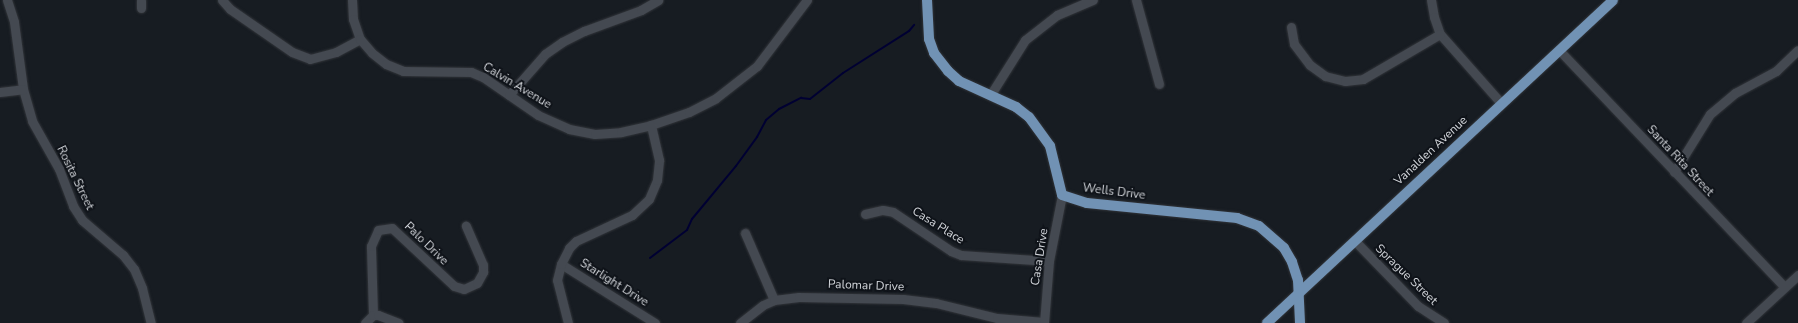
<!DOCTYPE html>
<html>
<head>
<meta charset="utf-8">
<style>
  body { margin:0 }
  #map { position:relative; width:1798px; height:323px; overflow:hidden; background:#171c22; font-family:"Nunito Sans",sans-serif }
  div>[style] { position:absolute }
  .stream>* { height:2px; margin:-1px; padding:0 1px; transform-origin:1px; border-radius:1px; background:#000032 }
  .roads { filter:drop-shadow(0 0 1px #32353a) drop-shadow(0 0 1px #32353a) }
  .minor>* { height:9px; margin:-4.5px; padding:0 4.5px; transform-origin:4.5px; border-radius:4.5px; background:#444951 }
  .major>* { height:10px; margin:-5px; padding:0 5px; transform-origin:5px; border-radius:5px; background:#7192b4 }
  span { translate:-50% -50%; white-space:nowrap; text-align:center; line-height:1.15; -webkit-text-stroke:4px #0f1319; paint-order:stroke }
  .street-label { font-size:12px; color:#d4d7dc }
</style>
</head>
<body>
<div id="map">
  <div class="stream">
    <div style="left:650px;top:258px;width:46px;rotate:-37.1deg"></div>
    <div style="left:687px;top:230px;width:12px;rotate:-66deg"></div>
    <div style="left:692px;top:219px;width:69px;rotate:-50.3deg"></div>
    <div style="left:736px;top:166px;width:36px;rotate:-54deg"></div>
    <div style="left:757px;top:137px;width:19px;rotate:-62deg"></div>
    <div style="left:766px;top:120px;width:17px;rotate:-40deg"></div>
    <div style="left:779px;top:109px;width:25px;rotate:-27deg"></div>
    <div style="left:801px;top:98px;width:9px;rotate:6deg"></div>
    <div style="left:810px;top:99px;width:42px;rotate:-38.2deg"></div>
    <div style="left:843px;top:73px;width:78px;rotate:-32.5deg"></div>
    <div style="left:909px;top:31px;width:8px;rotate:-50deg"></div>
  </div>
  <div class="roads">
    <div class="minor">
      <div style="left:7px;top:0;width:23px;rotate:72deg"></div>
      <div style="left:14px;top:22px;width:68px;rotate:82.3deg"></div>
      <div style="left:23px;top:89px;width:33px;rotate:74deg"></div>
      <div style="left:32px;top:121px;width:55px;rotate:60.6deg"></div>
      <div style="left:59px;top:169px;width:40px;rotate:69deg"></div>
      <div style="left:73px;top:206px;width:17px;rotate:57deg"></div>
      <div style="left:82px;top:220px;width:54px;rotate:40.5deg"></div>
      <div style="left:123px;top:255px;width:18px;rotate:52deg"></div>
      <div style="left:134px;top:269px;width:21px;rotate:67deg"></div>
      <div style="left:142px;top:288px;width:36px;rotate:76deg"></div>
      <div style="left:141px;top:0;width:8px;rotate:90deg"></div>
      <div style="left:222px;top:0;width:12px;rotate:48deg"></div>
      <div style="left:230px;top:9px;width:75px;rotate:34.7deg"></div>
      <div style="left:292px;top:52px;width:19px;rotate:21deg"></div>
      <div style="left:310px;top:59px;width:27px;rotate:-15deg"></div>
      <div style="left:336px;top:52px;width:27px;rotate:-28deg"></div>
      <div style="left:352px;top:0;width:19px;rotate:87deg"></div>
      <div style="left:353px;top:19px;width:21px;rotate:71deg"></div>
      <div style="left:360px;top:39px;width:18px;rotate:49deg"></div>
      <div style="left:372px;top:53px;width:18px;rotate:38deg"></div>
      <div style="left:386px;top:64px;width:18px;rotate:22deg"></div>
      <div style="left:403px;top:71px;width:68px;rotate:0.8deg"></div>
      <div style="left:471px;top:72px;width:13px;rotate:23deg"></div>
      <div style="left:483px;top:77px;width:67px;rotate:34.6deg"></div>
      <div style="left:538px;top:115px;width:34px;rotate:24deg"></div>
      <div style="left:569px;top:129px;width:26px;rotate:11deg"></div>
      <div style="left:595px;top:134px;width:26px;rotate:-4deg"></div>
      <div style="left:621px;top:132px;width:31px;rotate:-13deg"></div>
      <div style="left:651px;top:125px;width:40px;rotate:-18.9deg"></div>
      <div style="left:689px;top:112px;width:30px;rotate:-27deg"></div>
      <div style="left:716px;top:98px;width:52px;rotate:-38deg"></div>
      <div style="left:757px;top:66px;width:83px;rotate:-52.9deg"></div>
      <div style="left:1136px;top:0;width:87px;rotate:74.7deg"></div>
      <div style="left:1431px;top:0;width:17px;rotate:80deg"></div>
      <div style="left:1434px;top:17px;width:18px;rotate:71deg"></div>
      <div style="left:1440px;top:34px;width:92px;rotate:48.5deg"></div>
      <div style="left:1291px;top:27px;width:17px;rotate:80deg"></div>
      <div style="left:1294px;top:44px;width:26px;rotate:53deg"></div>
      <div style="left:1310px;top:65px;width:19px;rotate:36deg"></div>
      <div style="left:1325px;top:76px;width:21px;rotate:14deg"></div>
      <div style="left:1345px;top:81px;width:18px;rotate:-6deg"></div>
      <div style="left:1363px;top:79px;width:89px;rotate:-30.3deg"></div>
      <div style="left:1559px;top:50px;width:327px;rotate:46.4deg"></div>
      <div style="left:0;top:92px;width:23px;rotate:-7deg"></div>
      <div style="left:991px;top:94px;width:64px;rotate:-57.8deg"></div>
      <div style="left:1025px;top:40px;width:41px;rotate:-38deg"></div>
      <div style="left:1057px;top:15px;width:39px;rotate:-23deg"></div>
      <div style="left:509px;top:95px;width:55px;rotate:-48.7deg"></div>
      <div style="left:545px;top:54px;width:21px;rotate:-35deg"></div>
      <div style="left:562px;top:42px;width:25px;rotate:-27deg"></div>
      <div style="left:584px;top:31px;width:61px;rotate:-20.2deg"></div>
      <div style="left:641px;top:10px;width:20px;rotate:-30deg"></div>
      <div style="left:1674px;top:172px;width:68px;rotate:-58.2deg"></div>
      <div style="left:1710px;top:114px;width:33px;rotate:-40deg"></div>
      <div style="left:1735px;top:93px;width:47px;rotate:-28.2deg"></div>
      <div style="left:1776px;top:71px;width:30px;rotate:-44deg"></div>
      <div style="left:865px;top:214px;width:18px;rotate:-13deg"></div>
      <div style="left:883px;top:210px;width:10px;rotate:11deg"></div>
      <div style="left:893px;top:212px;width:70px;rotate:33.9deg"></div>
      <div style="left:951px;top:251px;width:11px;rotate:22deg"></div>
      <div style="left:961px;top:255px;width:88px;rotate:3.9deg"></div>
      <div style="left:745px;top:233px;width:73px;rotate:66.6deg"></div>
      <div style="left:1355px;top:241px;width:91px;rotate:45.9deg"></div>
      <div style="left:1418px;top:306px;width:31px;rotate:33deg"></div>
      <div style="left:561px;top:264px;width:111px;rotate:32.1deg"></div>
      <div style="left:373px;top:315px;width:69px;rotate:-91.7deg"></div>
      <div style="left:371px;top:246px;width:17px;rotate:-66deg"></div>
      <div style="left:378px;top:230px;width:14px;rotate:-8deg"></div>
      <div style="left:392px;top:228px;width:85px;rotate:43.1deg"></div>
      <div style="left:454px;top:286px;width:10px;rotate:17deg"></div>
      <div style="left:464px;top:289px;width:14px;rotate:-25deg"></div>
      <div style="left:477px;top:283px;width:13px;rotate:-61deg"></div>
      <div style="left:483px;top:272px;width:7px;rotate:-90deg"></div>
      <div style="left:483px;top:265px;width:43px;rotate:-113.6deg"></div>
      <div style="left:365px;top:323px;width:11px;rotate:-45deg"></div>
      <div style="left:373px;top:315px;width:5px"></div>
      <div style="left:378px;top:315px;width:22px;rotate:21deg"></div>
      <div style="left:568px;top:323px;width:44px;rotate:-104.3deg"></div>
      <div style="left:557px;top:280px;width:16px;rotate:-76deg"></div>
      <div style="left:561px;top:264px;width:18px;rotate:-63deg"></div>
      <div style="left:569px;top:248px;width:10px;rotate:-45deg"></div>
      <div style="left:576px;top:241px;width:62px;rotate:-24.9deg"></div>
      <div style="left:632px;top:215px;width:23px;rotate:-43deg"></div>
      <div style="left:649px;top:199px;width:21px;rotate:-67deg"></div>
      <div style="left:657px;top:180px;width:20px;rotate:-84deg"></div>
      <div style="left:659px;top:160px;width:36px;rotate:-103deg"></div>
      <div style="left:740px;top:323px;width:29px;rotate:-38deg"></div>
      <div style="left:763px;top:305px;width:12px;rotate:-24deg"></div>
      <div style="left:774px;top:300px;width:25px;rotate:-7deg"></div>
      <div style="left:799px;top:297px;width:104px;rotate:1.1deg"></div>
      <div style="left:903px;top:299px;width:33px;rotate:7deg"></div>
      <div style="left:936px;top:303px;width:63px;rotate:13.8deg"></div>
      <div style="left:997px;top:318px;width:47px;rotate:4.9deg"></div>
      <div style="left:1044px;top:323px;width:62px;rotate:-85.4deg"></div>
      <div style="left:1049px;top:261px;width:67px;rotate:-78.9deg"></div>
      <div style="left:1746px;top:323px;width:71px;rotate:-42.7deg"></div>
    </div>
    <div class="major">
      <div style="left:927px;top:0;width:39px;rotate:87deg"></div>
      <div style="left:929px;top:39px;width:15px;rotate:70deg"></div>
      <div style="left:934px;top:53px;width:23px;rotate:52deg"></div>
      <div style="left:948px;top:71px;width:15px;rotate:42deg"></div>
      <div style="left:959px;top:81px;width:63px;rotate:24.5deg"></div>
      <div style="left:1016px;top:107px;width:16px;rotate:38deg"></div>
      <div style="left:1029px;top:117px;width:36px;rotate:54deg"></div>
      <div style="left:1050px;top:146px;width:50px;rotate:76.2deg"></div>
      <div style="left:1062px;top:195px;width:26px;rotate:18deg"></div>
      <div style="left:1087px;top:203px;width:151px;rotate:5.7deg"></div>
      <div style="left:1237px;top:218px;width:23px;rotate:20deg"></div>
      <div style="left:1259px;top:226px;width:33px;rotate:41deg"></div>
      <div style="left:1284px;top:248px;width:16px;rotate:60deg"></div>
      <div style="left:1292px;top:262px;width:19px;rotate:72deg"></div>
      <div style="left:1298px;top:280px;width:43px;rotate:87.3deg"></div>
      <div style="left:1267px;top:323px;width:473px;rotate:-43deg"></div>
    </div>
  </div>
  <div class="street-label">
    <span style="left:517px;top:86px;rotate:31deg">Calvin Avenue</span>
    <span style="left:1431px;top:151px;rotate:-43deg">Vanalden Avenue</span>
    <span style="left:1680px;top:161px;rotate:47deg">Santa Rita Street</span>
    <span style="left:75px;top:178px;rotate:64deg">Rosita Street</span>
    <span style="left:1114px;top:192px;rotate:7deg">Wells Drive</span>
    <span style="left:938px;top:226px;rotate:32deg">Casa Place</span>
    <span style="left:426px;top:244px;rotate:44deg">Palo Drive</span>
    <span style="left:1040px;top:257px;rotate:-81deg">Casa Drive</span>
    <span style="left:1406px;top:275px;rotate:44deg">Sprague Street</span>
    <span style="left:614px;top:283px;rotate:32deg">Starlight Drive</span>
    <span style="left:866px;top:286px;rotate:2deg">Palomar Drive</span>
  </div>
</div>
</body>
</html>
